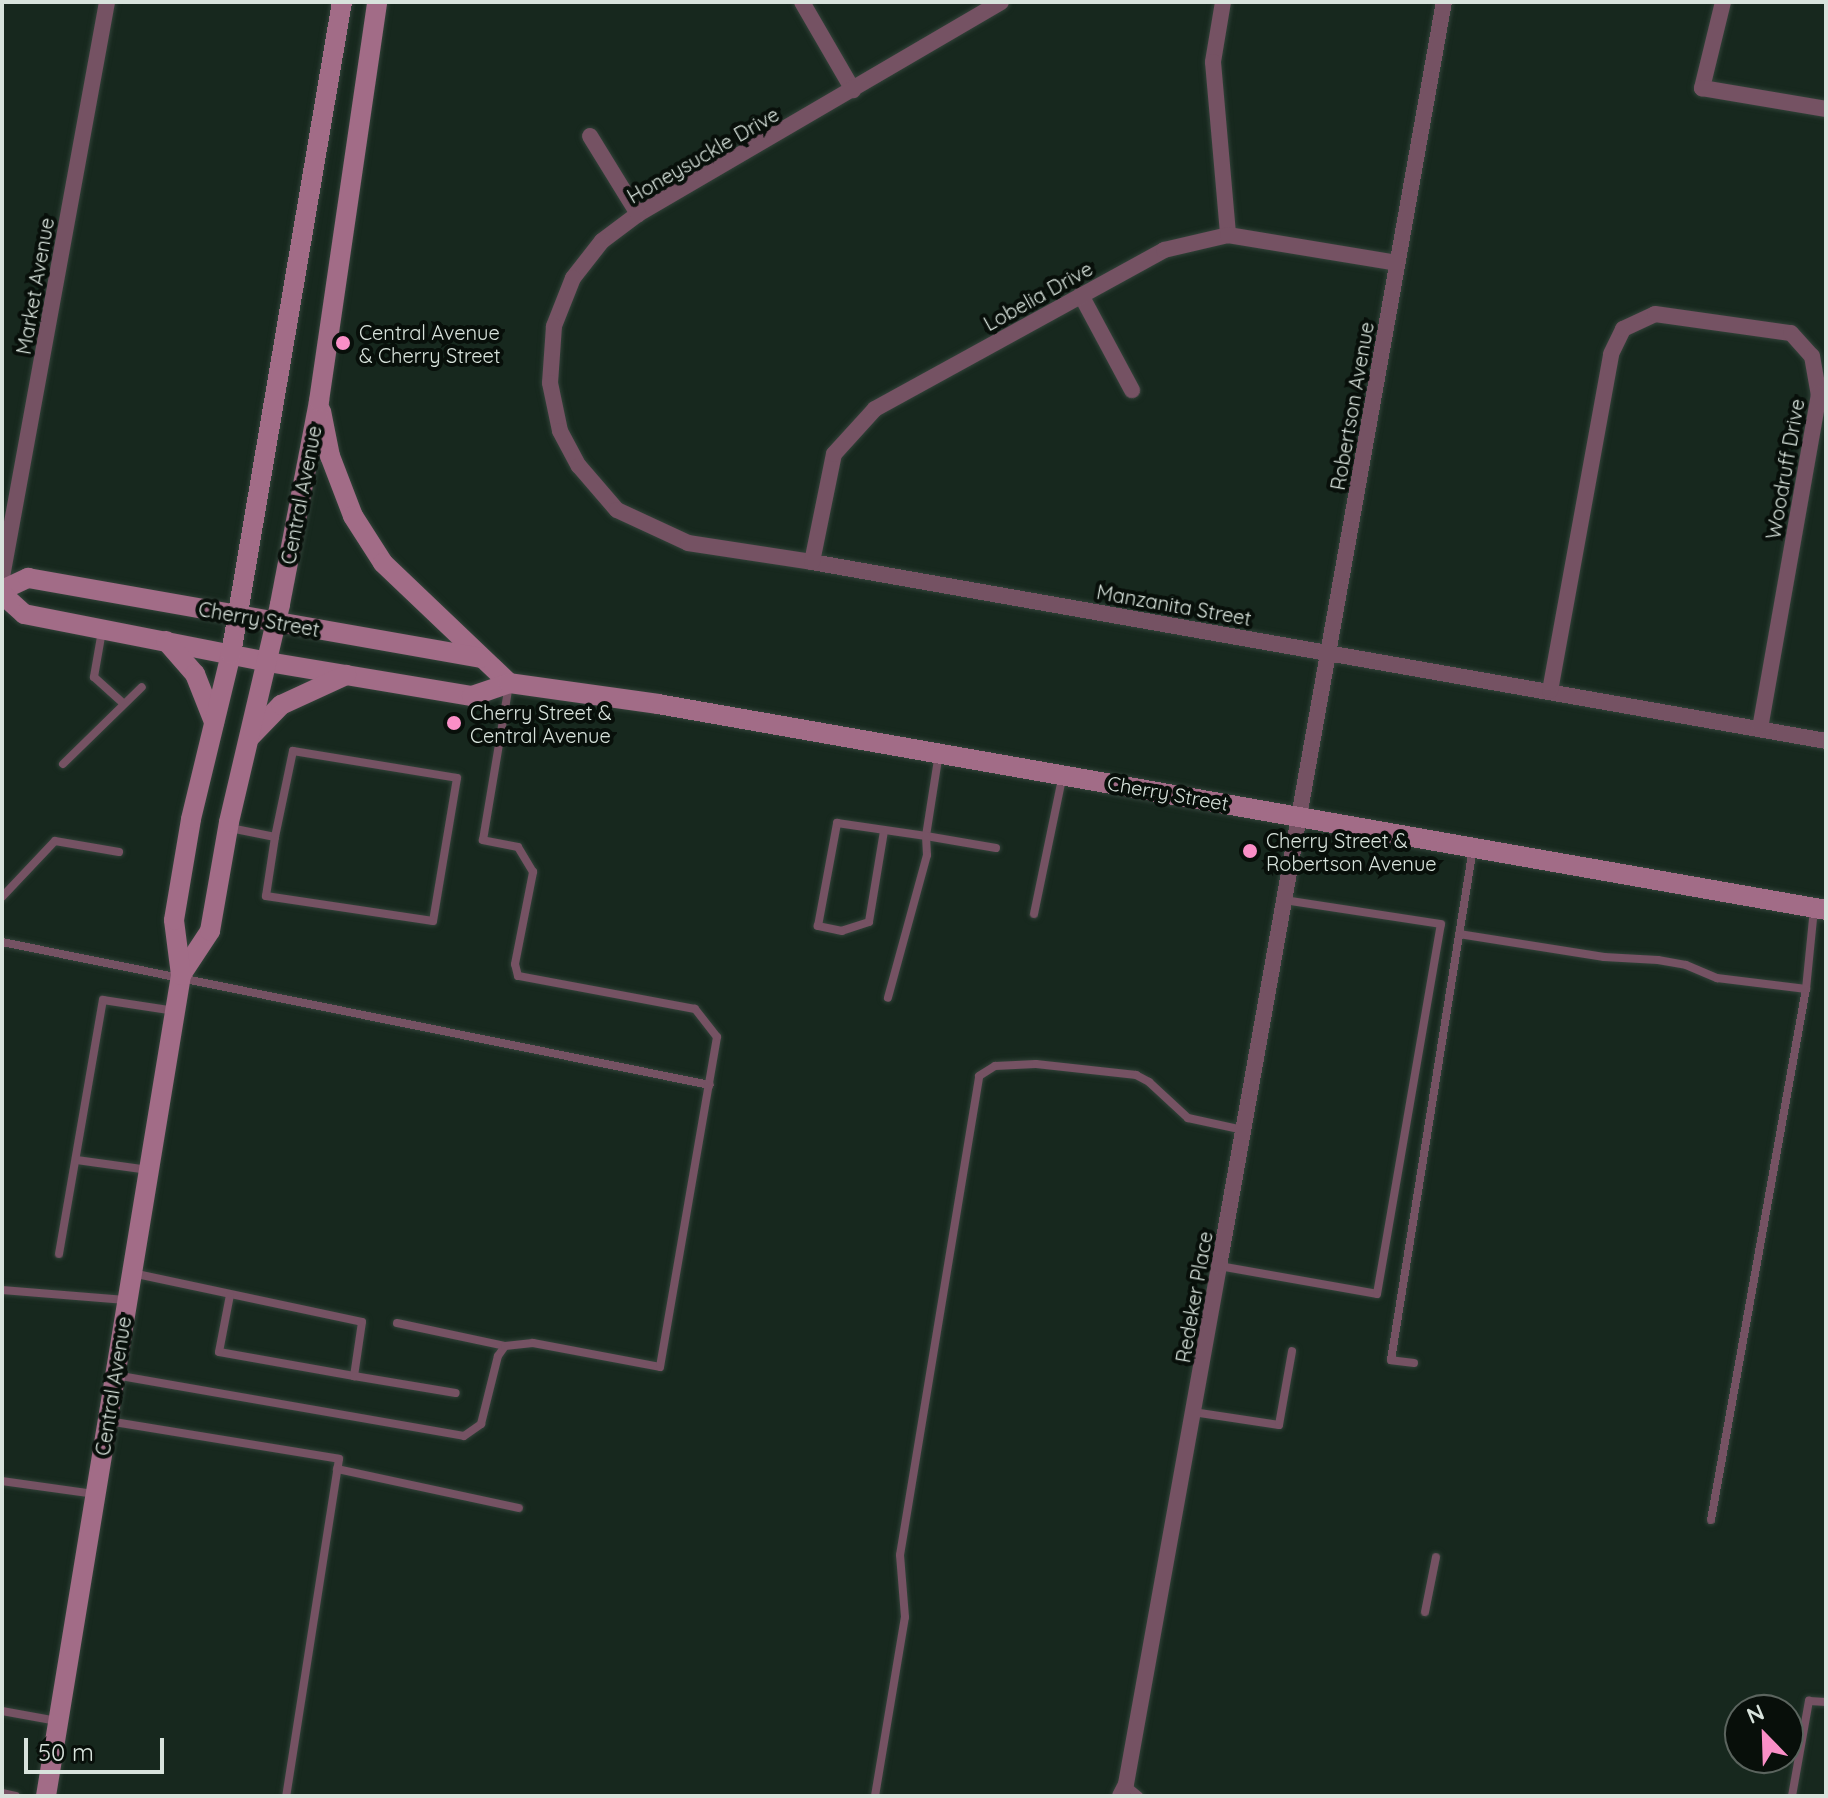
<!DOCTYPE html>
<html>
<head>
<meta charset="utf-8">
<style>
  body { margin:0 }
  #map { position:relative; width:1828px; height:1798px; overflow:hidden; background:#17281e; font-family:Quicksand,sans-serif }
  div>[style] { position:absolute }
  .roads { filter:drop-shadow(0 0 2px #324239) drop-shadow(0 0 2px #324239) }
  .lane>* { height:8px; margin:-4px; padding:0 4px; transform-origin:4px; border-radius:4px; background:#755263 }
  .street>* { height:16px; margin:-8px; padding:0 8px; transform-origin:8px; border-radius:8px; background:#755263 }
  .secondary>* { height:20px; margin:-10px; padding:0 10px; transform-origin:10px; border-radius:10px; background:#a26c87 }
  .dots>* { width:22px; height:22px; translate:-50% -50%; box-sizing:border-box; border:4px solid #080f0a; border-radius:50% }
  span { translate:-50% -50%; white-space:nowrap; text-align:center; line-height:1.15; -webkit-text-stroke:8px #080f0a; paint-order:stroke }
  .street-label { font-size:20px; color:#d8e3dc }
  .poi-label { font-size:20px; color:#d8e3dc }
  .left { translate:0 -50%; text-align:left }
  .frame { position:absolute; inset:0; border:4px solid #d8e3dc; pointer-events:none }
  .north { position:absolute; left:1724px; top:1694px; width:80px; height:80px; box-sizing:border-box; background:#080f0a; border:2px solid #5b645e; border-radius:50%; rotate:337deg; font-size:22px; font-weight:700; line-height:32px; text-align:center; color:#d8e3dc }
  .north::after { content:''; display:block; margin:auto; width:28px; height:36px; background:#fa8fc7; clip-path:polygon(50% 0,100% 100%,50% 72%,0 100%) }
  .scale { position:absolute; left:24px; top:1738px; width:140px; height:36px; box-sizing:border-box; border:4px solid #d8e3dc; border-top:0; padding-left:10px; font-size:24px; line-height:28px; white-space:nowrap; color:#d8e3dc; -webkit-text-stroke:6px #080f0a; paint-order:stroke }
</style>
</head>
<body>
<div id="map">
  <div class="roads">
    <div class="lane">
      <div style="left:102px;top:631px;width:47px;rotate:99.9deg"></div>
      <div style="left:94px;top:677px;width:40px;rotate:42deg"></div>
      <div style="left:939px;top:753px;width:84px;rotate:98.9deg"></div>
      <div style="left:926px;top:836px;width:71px;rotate:9.7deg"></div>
      <div style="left:63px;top:764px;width:110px;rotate:-44.3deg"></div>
      <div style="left:230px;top:828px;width:46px;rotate:11.3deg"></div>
      <div style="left:275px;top:837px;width:88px;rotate:-78.2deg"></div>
      <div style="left:293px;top:751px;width:166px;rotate:9.3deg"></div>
      <div style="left:457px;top:778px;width:145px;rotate:99.5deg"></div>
      <div style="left:433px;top:921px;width:169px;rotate:-171.5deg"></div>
      <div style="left:266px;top:896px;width:60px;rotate:-81.3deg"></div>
      <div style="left:884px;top:831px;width:92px;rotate:99.4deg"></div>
      <div style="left:869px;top:922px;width:28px;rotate:162deg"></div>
      <div style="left:842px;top:931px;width:25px;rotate:-168deg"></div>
      <div style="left:818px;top:926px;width:105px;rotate:-79.5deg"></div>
      <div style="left:837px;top:823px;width:90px;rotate:8.3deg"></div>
      <div style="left:926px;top:836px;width:19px;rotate:87deg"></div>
      <div style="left:927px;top:855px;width:148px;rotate:105.3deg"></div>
      <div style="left:2px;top:897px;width:77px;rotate:-46.6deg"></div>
      <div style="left:55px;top:841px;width:65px;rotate:9.8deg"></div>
      <div style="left:1034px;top:914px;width:143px;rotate:-78.3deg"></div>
      <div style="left:1459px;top:934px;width:147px;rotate:9deg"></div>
      <div style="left:1604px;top:957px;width:54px;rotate:3.2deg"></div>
      <div style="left:1658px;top:960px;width:28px;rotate:10deg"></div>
      <div style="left:1686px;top:965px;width:34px;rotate:23deg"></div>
      <div style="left:1717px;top:978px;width:90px;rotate:7deg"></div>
      <div style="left:1806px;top:989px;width:80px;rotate:-84.3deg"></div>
      <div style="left:2px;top:942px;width:722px;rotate:11.42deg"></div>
      <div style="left:77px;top:1160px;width:72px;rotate:8deg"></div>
      <div style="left:59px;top:1254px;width:258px;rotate:-80.2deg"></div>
      <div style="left:103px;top:1000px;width:73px;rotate:8.7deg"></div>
      <div style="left:1219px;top:1266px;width:160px;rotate:10deg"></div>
      <div style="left:1377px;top:1294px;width:375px;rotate:-80.2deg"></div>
      <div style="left:1441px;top:924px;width:158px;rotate:-171.3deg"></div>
      <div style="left:132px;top:1273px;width:235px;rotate:12deg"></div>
      <div style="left:362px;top:1322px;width:55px;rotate:98.4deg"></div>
      <div style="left:354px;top:1376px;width:137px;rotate:-169.9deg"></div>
      <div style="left:219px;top:1352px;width:58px;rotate:-79.1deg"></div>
      <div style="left:2px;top:1290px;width:124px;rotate:4.6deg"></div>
      <div style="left:397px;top:1323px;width:110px;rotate:12deg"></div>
      <div style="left:1414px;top:1363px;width:23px;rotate:-173deg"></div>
      <div style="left:1391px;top:1360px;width:519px;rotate:-80.9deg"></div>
      <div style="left:115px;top:1375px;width:354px;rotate:9.9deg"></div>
      <div style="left:464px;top:1436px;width:21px;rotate:-35deg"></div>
      <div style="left:481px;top:1424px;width:70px;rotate:-76deg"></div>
      <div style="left:498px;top:1356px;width:12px;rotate:-55deg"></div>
      <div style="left:505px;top:1346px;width:28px;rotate:-6deg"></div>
      <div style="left:533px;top:1343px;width:129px;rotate:10.7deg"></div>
      <div style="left:660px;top:1367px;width:335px;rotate:-80.2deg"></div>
      <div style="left:717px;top:1037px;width:36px;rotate:-128deg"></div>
      <div style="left:695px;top:1009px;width:180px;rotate:-169.4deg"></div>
      <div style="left:518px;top:976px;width:12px;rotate:-104deg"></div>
      <div style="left:515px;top:964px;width:94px;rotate:-78.9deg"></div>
      <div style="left:533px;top:872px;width:29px;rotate:-121deg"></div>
      <div style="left:518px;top:847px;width:36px;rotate:-169deg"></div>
      <div style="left:483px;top:840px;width:157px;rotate:-80.5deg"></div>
      <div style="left:354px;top:1376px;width:103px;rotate:9.5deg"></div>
      <div style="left:1193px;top:1412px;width:87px;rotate:8.6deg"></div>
      <div style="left:1279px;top:1425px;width:75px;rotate:-80deg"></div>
      <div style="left:108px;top:1421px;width:234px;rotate:9.3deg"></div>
      <div style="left:339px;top:1459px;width:341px;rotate:98.9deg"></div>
      <div style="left:337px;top:1469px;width:186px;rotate:12.1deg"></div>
      <div style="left:2px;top:1481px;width:94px;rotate:8deg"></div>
      <div style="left:1711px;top:1520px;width:539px;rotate:-79.86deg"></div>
      <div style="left:1425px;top:1612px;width:56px;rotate:-78.7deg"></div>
      <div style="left:2px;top:1711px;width:56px;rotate:10.3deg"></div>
      <div style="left:1126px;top:1785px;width:17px;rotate:40deg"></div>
      <div style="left:2px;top:1793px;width:14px;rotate:12deg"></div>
      <div style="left:875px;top:1796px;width:181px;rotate:-80.5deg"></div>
      <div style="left:905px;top:1617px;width:62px;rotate:-94.6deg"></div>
      <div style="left:900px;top:1555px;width:485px;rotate:-80.6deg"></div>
      <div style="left:979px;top:1076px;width:19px;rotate:-32deg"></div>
      <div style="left:995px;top:1066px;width:41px;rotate:-2.8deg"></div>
      <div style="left:1036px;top:1064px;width:101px;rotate:6.3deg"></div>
      <div style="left:1136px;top:1075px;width:15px;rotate:28deg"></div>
      <div style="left:1149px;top:1082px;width:53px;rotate:42.7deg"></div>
      <div style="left:1188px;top:1118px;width:56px;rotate:12.3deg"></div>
      <div style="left:1792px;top:1796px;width:97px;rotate:-79.9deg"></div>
      <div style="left:1809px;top:1701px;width:17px;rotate:3deg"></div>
    </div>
    <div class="street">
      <div style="left:802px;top:2px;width:102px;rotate:59.9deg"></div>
      <div style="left:1001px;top:2px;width:420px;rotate:149.7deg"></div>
      <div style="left:638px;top:214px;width:45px;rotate:143.1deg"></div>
      <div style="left:602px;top:241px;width:47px;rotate:128.1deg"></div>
      <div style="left:573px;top:278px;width:52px;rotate:111.6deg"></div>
      <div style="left:554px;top:326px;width:57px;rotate:94deg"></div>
      <div style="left:550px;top:383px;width:49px;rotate:78.2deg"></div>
      <div style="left:560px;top:431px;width:40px;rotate:62deg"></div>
      <div style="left:579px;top:466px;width:58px;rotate:49.2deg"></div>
      <div style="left:617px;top:510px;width:78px;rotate:24.9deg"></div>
      <div style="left:688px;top:543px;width:125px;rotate:8.7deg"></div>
      <div style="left:812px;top:562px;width:1030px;rotate:10.01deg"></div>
      <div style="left:1223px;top:2px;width:61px;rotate:99.5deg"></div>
      <div style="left:1213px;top:62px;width:174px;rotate:85deg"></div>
      <div style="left:1723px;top:2px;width:89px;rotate:103.7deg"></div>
      <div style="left:1702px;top:88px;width:126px;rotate:9.6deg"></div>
      <div style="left:590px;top:136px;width:92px;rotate:58.4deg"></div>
      <div style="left:1081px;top:295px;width:108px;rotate:61.8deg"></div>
      <div style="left:812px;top:562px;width:110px;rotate:-78.5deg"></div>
      <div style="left:834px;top:454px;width:61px;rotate:-47.7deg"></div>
      <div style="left:875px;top:409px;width:330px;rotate:-28.8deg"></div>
      <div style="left:1164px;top:250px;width:66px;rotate:-13.2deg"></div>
      <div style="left:1228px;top:235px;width:171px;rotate:9.4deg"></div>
      <div style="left:2px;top:577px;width:585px;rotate:-79.65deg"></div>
      <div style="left:1550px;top:691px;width:342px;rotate:-79.7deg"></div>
      <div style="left:1611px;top:354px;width:28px;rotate:-64deg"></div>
      <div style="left:1623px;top:329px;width:35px;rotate:-25deg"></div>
      <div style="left:1655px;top:314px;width:137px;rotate:8deg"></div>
      <div style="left:1791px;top:333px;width:31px;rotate:48deg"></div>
      <div style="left:1812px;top:356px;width:39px;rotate:80deg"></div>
      <div style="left:1819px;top:394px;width:340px;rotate:100deg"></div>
      <div style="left:1120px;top:1796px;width:13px;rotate:-63deg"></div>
      <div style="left:1126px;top:1784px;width:526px;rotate:-79.82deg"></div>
      <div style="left:1219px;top:1266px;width:1284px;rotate:-79.91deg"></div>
    </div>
    <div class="secondary">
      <div style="left:321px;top:411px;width:46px;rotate:78.7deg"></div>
      <div style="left:330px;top:456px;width:64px;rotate:69deg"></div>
      <div style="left:353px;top:516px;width:56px;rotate:57.4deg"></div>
      <div style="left:383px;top:563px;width:174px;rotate:43.6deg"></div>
      <div style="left:2px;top:590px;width:29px;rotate:-25deg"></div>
      <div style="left:28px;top:578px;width:460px;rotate:10deg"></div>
      <div style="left:2px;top:594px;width:30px;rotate:42deg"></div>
      <div style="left:24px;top:614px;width:249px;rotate:11.1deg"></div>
      <div style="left:268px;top:662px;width:207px;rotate:9.5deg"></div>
      <div style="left:472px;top:696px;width:39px;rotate:-19deg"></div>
      <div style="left:509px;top:683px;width:150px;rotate:8deg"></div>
      <div style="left:658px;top:704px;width:1186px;rotate:10deg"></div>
      <div style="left:166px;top:641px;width:44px;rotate:48.7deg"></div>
      <div style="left:195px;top:674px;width:52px;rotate:68.4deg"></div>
      <div style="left:250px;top:737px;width:45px;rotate:-45.9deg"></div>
      <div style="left:281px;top:705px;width:72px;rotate:-24.8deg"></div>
      <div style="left:181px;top:975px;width:53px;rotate:-56.6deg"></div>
      <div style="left:210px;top:931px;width:111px;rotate:-80.1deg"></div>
      <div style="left:229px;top:822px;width:224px;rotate:-76.8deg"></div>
      <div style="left:280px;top:604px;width:207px;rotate:-79.1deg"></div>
      <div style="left:319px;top:401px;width:403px;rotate:-81.7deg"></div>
      <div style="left:46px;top:1796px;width:832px;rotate:-80.66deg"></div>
      <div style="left:181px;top:975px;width:55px;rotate:-97.3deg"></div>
      <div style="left:174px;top:920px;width:102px;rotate:-80.4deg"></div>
      <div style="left:191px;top:819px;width:170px;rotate:-76.4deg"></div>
      <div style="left:231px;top:654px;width:661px;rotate:-80.34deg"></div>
    </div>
  </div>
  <div class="dots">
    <div style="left:343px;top:343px;background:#fa8fc7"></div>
    <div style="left:454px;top:723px;background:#fa8fc7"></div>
    <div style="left:1250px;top:851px;background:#fa8fc7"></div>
  </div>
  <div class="street-label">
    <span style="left:703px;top:155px;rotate:-30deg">Honeysuckle Drive</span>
    <span style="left:35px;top:286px;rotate:-80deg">Market Avenue</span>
    <span style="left:1038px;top:296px;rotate:-29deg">Lobelia Drive</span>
    <span style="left:1352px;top:406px;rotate:-80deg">Robertson Avenue</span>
    <span style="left:1785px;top:469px;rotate:-80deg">Woodruff Drive</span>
    <span style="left:301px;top:495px;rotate:-79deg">Central Avenue</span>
    <span style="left:1174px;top:605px;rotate:10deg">Manzanita Street</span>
    <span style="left:259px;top:619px;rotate:10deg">Cherry Street</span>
    <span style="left:1168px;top:793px;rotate:10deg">Cherry Street</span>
    <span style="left:1194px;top:1297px;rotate:-80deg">Redeker Place</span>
    <span style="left:113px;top:1386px;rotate:-81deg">Central Avenue</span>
  </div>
  <div class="poi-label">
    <span class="left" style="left:359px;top:344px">Central Avenue<br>&amp; Cherry Street</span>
    <span class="left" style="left:470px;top:724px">Cherry Street &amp;<br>Central Avenue</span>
    <span class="left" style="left:1266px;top:852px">Cherry Street &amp;<br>Robertson Avenue</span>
  </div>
  <div class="frame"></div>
  <div class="north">N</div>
  <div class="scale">50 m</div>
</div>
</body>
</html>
